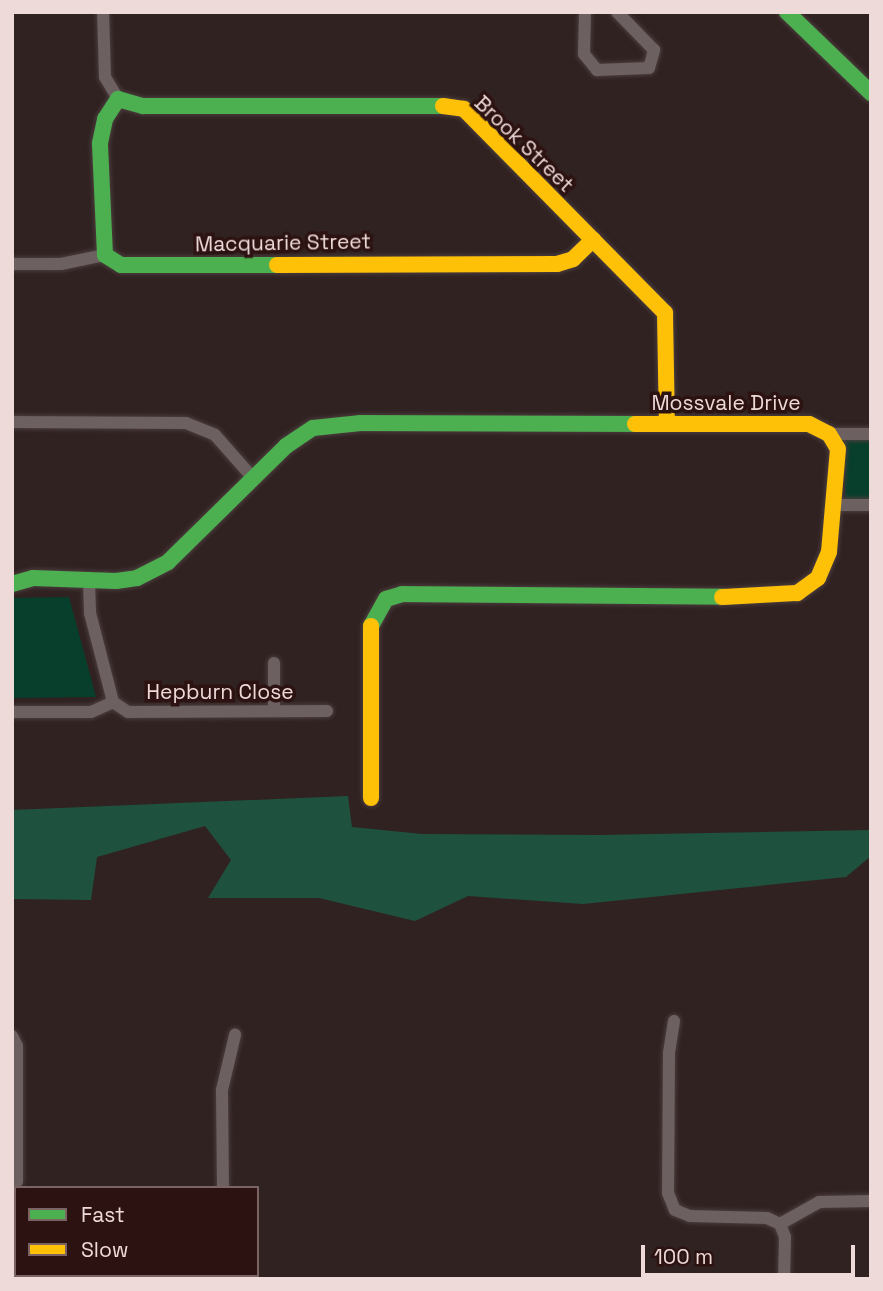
<!DOCTYPE html>
<html>
<head>
<meta charset="utf-8">
<style>
  body { margin:0 }
  #map { position:relative; width:883px; height:1291px; overflow:hidden; background:#312222; font-family:"Space Grotesk",sans-serif }
  div>[style] { position:absolute }
  .green>* { inset:0; background:#073f2c; transform-origin:0 0 }
  .forest>* { inset:0; background:#1e523e }
  .roads { filter:drop-shadow(0 0 2px #4b3d3d) drop-shadow(0 0 2px #4b3d3d) }
  .street>* { height:12px; margin:-6px; padding:0 6px; transform-origin:6px; border-radius:6px; background:#6c6060 }
  .fast>* { height:16px; margin:-8px; padding:0 8px; transform-origin:8px; border-radius:8px; background:#4caf50 }
  .slow>* { height:16px; margin:-8px; padding:0 8px; transform-origin:8px; border-radius:8px; background:#ffc107 }
  span { translate:-50% -50%; white-space:nowrap; text-align:center; line-height:1.15; -webkit-text-stroke:7px #2c1312; paint-order:stroke }
  .street-label { font-size:21px; color:#eedad9 }
  .frame { position:absolute; inset:0; border:14px solid #eedad9; pointer-events:none }
  .legend { position:absolute; left:14px; top:1186px; width:245px; height:91px; box-sizing:border-box; background:#2c1312; border:2px solid #7a6362; margin:0; padding:9px 12px; list-style:none; font-size:21px; color:#eedad9 }
  .legend li { display:flex; align-items:center; gap:14px; height:35px }
  .legend b { width:35px; border:2px solid #7a6362 }
  .scale { position:absolute; left:641px; top:1245px; width:214px; height:32px; box-sizing:border-box; border:4px solid #eedad9; border-top:0; padding-left:9px; font-size:21px; line-height:24px; white-space:nowrap; color:#eedad9; -webkit-text-stroke:5px #2c1312; paint-order:stroke }
</style>
</head>
<body>
<div id="map">
  <div class="green">
    <div style="left:845px;top:440px;width:26px;height:59px"></div>
    <div style="clip-path:polygon(69px 597px,96px 697px,12px 698px,12px 598px)"></div>
  </div>
  <div class="forest">
    <div style="clip-path:polygon(348px 796px,352px 827px,422px 834px,599px 835px,871px 830px,871px 856px,846px 877px,583px 904px,468px 896px,415px 921px,319px 898px,208px 898px,231px 860px,205px 826px,97px 857px,91px 900px,12px 899px,12px 810px)"></div>
  </div>
  <div class="roads">
    <div class="street">
      <div style="left:103px;top:12px;width:65px;rotate:88.2deg"></div>
      <div style="left:105px;top:77px;width:26px;rotate:59deg"></div>
      <div style="left:585px;top:12px;width:42px;rotate:91.4deg"></div>
      <div style="left:584px;top:54px;width:21px;rotate:51deg"></div>
      <div style="left:597px;top:70px;width:52px;rotate:-2.2deg"></div>
      <div style="left:649px;top:68px;width:19px;rotate:-74deg"></div>
      <div style="left:654px;top:50px;width:53px;rotate:-134.2deg"></div>
      <div style="left:12px;top:264px;width:49px"></div>
      <div style="left:61px;top:264px;width:45px;rotate:-11.6deg"></div>
      <div style="left:12px;top:422px;width:174px;rotate:0.3deg"></div>
      <div style="left:186px;top:423px;width:31px;rotate:22deg"></div>
      <div style="left:215px;top:435px;width:57px;rotate:48.5deg"></div>
      <div style="left:829px;top:434px;width:42px"></div>
      <div style="left:833px;top:505px;width:38px"></div>
      <div style="left:89px;top:582px;width:31px;rotate:88deg"></div>
      <div style="left:90px;top:613px;width:92px;rotate:75.5deg"></div>
      <div style="left:113px;top:702px;width:18px;rotate:34deg"></div>
      <div style="left:128px;top:712px;width:199px;rotate:-0.3deg"></div>
      <div style="left:274px;top:710px;width:47px;rotate:-90deg"></div>
      <div style="left:12px;top:712px;width:79px"></div>
      <div style="left:91px;top:712px;width:24px;rotate:-24deg"></div>
      <div style="left:674px;top:1021px;width:33px;rotate:99deg"></div>
      <div style="left:669px;top:1054px;width:139px;rotate:90.4deg"></div>
      <div style="left:668px;top:1193px;width:18px;rotate:68deg"></div>
      <div style="left:675px;top:1210px;width:16px;rotate:22deg"></div>
      <div style="left:690px;top:1216px;width:77px;rotate:1.5deg"></div>
      <div style="left:767px;top:1218px;width:14px;rotate:25deg"></div>
      <div style="left:780px;top:1224px;width:14px;rotate:69deg"></div>
      <div style="left:785px;top:1237px;width:42px;rotate:91.4deg"></div>
      <div style="left:12px;top:1036px;width:11px;rotate:63deg"></div>
      <div style="left:17px;top:1046px;width:135px;rotate:90deg"></div>
      <div style="left:17px;top:1181px;width:9px;rotate:126deg"></div>
      <div style="left:223px;top:1188px;width:98px;rotate:-90.6deg"></div>
      <div style="left:222px;top:1090px;width:57px;rotate:-76.7deg"></div>
      <div style="left:12px;top:1207px;width:7px;rotate:56deg"></div>
      <div style="left:780px;top:1224px;width:45px;rotate:-29.4deg"></div>
      <div style="left:819px;top:1202px;width:52px;rotate:-1.1deg"></div>
      <div style="left:17px;top:1275px;width:4px;rotate:90deg"></div>
      <div style="left:223px;top:1275px;width:4px;rotate:90deg"></div>
    </div>
    <div class="fast">
      <div style="left:787px;top:12px;width:117px;rotate:44deg"></div>
      <div style="left:277px;top:265px;width:156px;rotate:180deg"></div>
      <div style="left:121px;top:265px;width:19px;rotate:-148deg"></div>
      <div style="left:105px;top:255px;width:112px;rotate:-92.6deg"></div>
      <div style="left:100px;top:143px;width:25px;rotate:-78deg"></div>
      <div style="left:105px;top:119px;width:24px;rotate:-57deg"></div>
      <div style="left:118px;top:99px;width:26px;rotate:16deg"></div>
      <div style="left:143px;top:106px;width:300px"></div>
      <div style="left:12px;top:584px;width:22px;rotate:-16deg"></div>
      <div style="left:33px;top:578px;width:83px;rotate:2.1deg"></div>
      <div style="left:116px;top:581px;width:21px;rotate:-8deg"></div>
      <div style="left:137px;top:578px;width:35px;rotate:-27deg"></div>
      <div style="left:168px;top:562px;width:165px;rotate:-44.5deg"></div>
      <div style="left:286px;top:446px;width:32px;rotate:-34deg"></div>
      <div style="left:313px;top:428px;width:48px;rotate:-5.9deg"></div>
      <div style="left:361px;top:423px;width:274px;rotate:0.2deg"></div>
      <div style="left:371px;top:626px;width:31px;rotate:-61deg"></div>
      <div style="left:386px;top:599px;width:17px;rotate:-17deg"></div>
      <div style="left:402px;top:594px;width:320px;rotate:0.5deg"></div>
    </div>
    <div class="slow">
      <div style="left:443px;top:106px;width:21px;rotate:8deg"></div>
      <div style="left:464px;top:109px;width:286px;rotate:45.4deg"></div>
      <div style="left:665px;top:313px;width:110px;rotate:89deg"></div>
      <div style="left:277px;top:265px;width:280px;rotate:-0.2deg"></div>
      <div style="left:557px;top:264px;width:17px;rotate:-17deg"></div>
      <div style="left:573px;top:259px;width:28px;rotate:-44deg"></div>
      <div style="left:635px;top:424px;width:174px"></div>
      <div style="left:809px;top:424px;width:22px;rotate:27deg"></div>
      <div style="left:829px;top:434px;width:17px;rotate:59deg"></div>
      <div style="left:838px;top:449px;width:103px;rotate:95deg"></div>
      <div style="left:829px;top:552px;width:28px;rotate:113deg"></div>
      <div style="left:818px;top:578px;width:26px;rotate:144deg"></div>
      <div style="left:797px;top:593px;width:75px;rotate:176.9deg"></div>
      <div style="left:371px;top:798px;width:172px;rotate:-90deg"></div>
    </div>
  </div>
  <div class="street-label">
    <span style="left:524px;top:144px;rotate:44deg">Brook Street</span>
    <span style="left:283px;top:243px;rotate:-1deg">Macquarie Street</span>
    <span style="left:726px;top:403px">Mossvale Drive</span>
    <span style="left:220px;top:692px">Hepburn Close</span>
  </div>
  <div class="frame"></div>
  <ul class="legend">
  <li><b style="height:9px;background:#4caf50"></b>Fast</li>
  <li><b style="height:9px;background:#ffc107"></b>Slow</li>
  </ul>
  <div class="scale">100 m</div>
</div>
</body>
</html>
